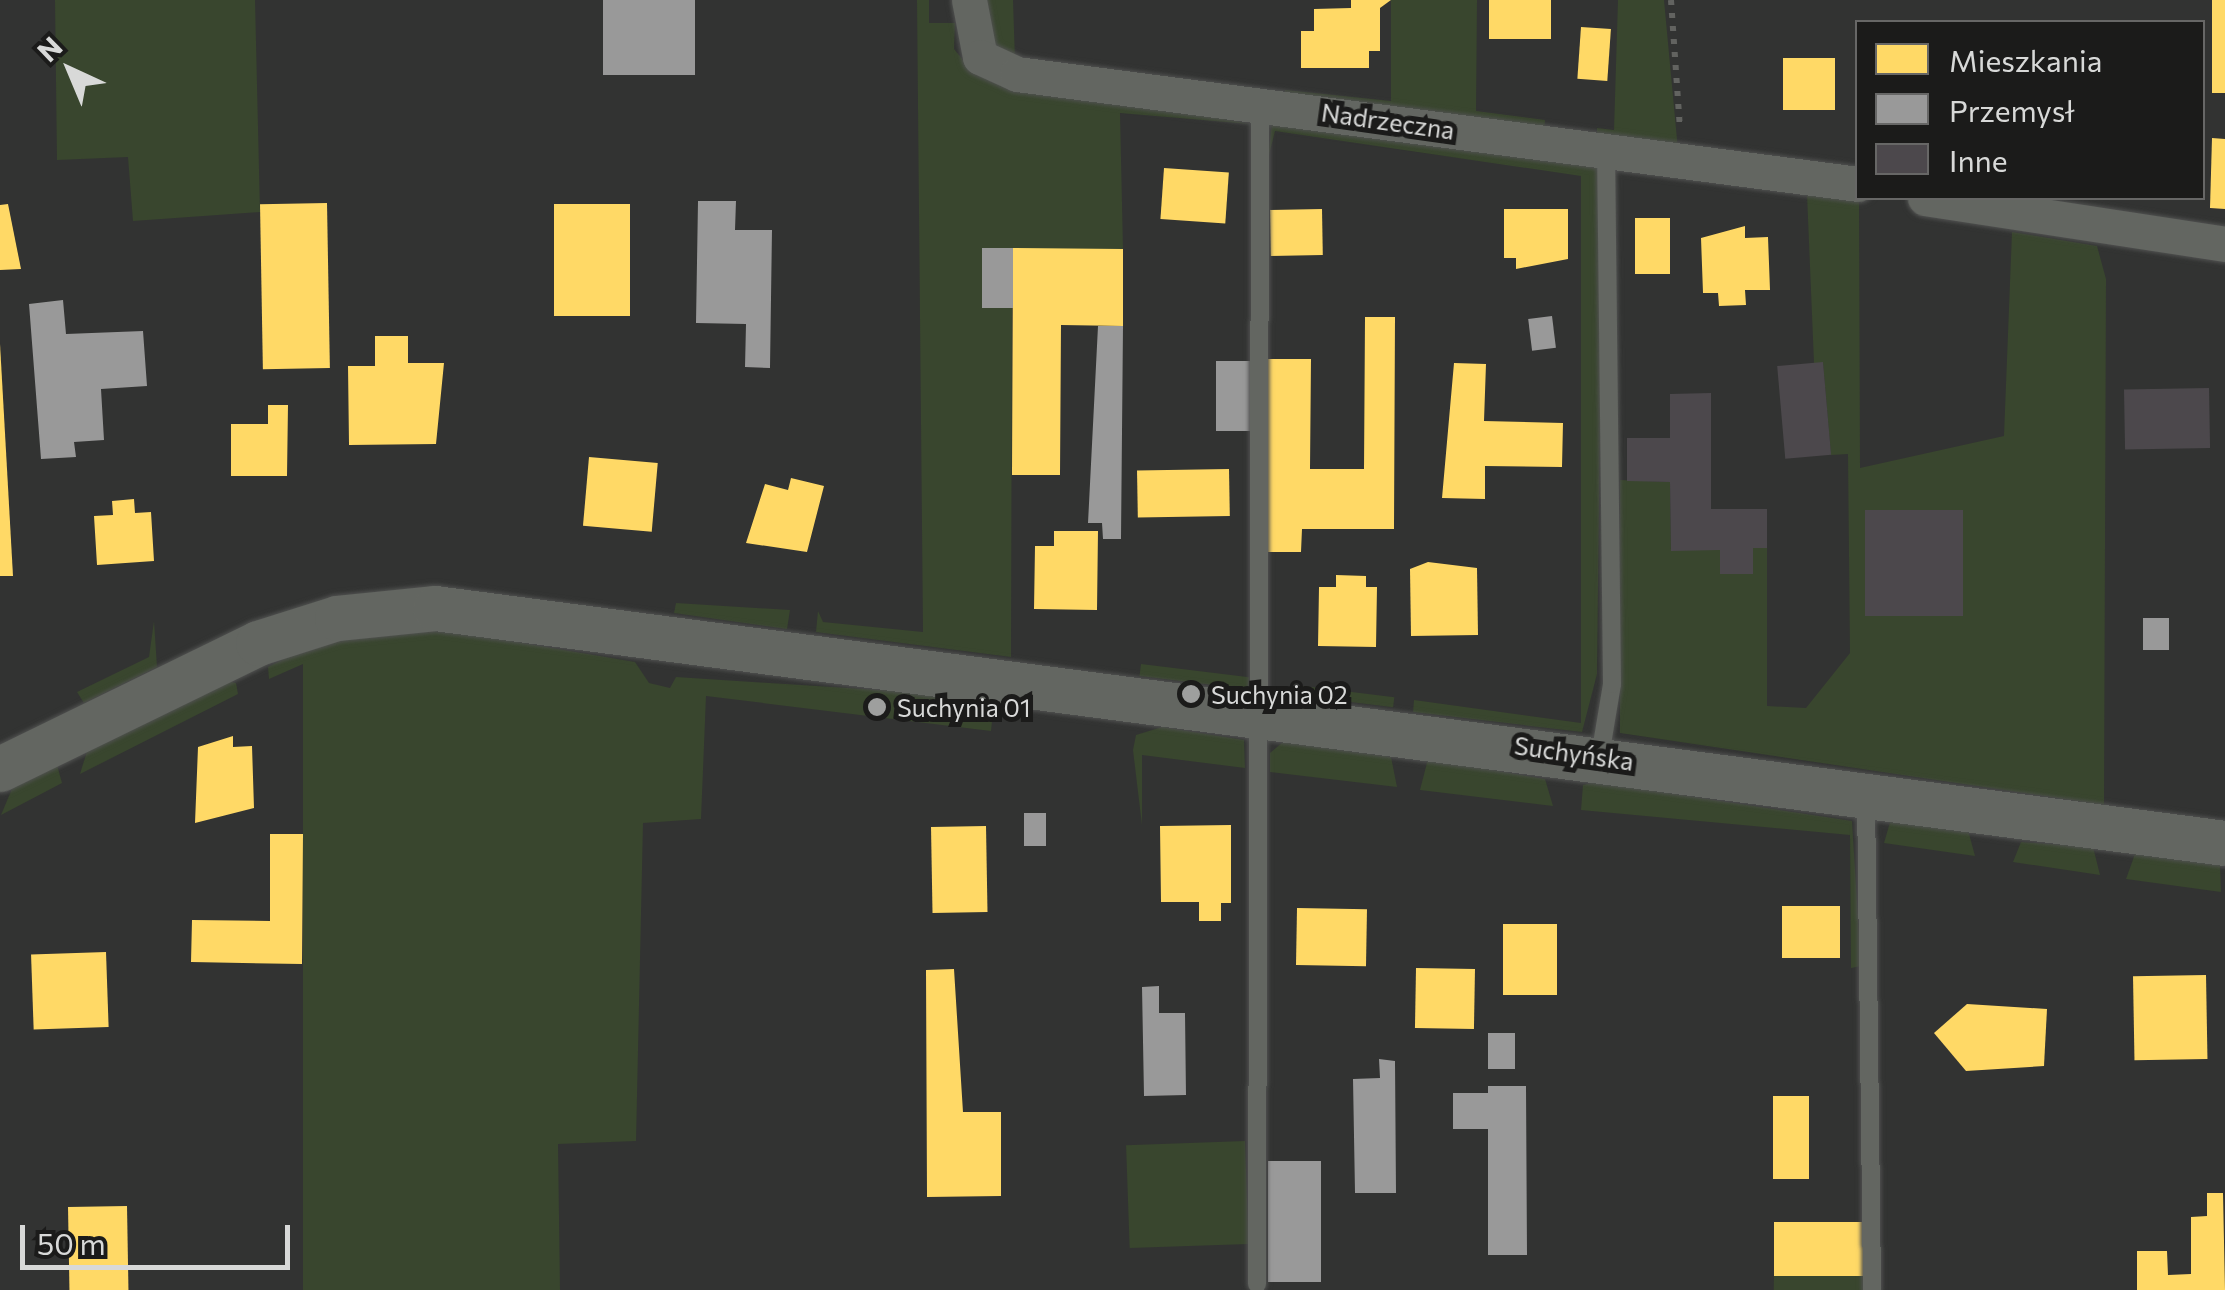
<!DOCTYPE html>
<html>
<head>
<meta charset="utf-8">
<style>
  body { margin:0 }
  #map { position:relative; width:2225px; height:1290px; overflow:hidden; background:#323332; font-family:Commissioner,sans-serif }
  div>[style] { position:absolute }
  .green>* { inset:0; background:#39462e; transform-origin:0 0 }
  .homes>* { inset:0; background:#ffd966; transform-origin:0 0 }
  .industry>* { inset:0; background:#999; transform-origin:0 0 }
  .building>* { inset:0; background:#4c484c; transform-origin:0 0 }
  .path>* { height:6px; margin-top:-3px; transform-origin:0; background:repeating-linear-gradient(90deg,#626360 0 5px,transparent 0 13px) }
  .roads { filter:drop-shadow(0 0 2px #505150) drop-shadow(0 0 2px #505150) }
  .service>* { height:18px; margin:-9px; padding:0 9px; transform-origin:9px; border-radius:9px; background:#636661 }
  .minor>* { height:35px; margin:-17.5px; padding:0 17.5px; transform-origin:17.5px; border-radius:17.5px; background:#636661 }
  .tertiary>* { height:45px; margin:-22.5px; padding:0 22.5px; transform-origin:22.5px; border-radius:22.5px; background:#636661 }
  .dots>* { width:28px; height:28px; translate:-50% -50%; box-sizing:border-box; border:5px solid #1b1b1a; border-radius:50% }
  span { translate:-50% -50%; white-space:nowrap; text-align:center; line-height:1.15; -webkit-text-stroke:10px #1b1b1a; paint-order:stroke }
  .street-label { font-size:25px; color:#d8d9d8 }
  .poi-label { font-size:25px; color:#d8d9d8 }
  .left { translate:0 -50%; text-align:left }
  .legend { position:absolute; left:1855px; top:20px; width:350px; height:180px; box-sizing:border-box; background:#1b1b1a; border:2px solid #676766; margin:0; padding:12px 18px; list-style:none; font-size:30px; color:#d8d9d8 }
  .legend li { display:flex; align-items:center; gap:20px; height:50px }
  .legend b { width:50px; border:2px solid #676766 }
  .north { position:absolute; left:20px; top:20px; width:100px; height:100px; -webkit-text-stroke:8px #1b1b1a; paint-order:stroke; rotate:316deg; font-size:28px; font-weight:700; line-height:40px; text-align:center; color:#d8d9d8 }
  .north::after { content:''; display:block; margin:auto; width:35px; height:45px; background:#d8d9d8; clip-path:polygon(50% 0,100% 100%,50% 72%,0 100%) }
  .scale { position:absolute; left:20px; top:1225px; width:270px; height:45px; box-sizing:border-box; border:5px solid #d8d9d8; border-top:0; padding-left:12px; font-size:30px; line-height:35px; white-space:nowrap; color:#d8d9d8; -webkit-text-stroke:8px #1b1b1a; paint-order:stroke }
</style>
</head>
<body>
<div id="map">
  <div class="green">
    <div style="clip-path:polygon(55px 0,255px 0,260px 212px,133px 221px,128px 157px,57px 160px)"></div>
    <div style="clip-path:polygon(917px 0,929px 0,929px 23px,955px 23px,954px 49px,972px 71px,1250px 124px,1120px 113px,1123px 249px,982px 249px,982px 308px,1012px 308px,1011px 657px,816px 632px,818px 611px,823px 622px,923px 632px)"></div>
    <div style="clip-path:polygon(984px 0,1013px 0,1015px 61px,997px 54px)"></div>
    <div style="clip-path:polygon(1391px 0,1477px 0,1476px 111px,1545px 120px,1544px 131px,1285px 97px,1285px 90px,1391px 101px)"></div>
    <div style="clip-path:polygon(1618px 0,1664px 0,1678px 150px,1597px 139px,1597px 128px,1614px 130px)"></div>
    <div style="clip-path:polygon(1272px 122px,1603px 168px,1597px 674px,1582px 732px,1413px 712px,1414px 700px,1581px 723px,1581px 176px,1275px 131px,1268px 159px)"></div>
    <div style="clip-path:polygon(1807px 194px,1859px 202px,1860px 468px,2004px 436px,2012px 232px,2097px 246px,2106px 279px,2104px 805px,1620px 733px,1620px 480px,1670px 482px,1671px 550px,1720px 550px,1720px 574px,1752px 574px,1753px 548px,1767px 548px,1767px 706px,1806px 708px,1850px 653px,1848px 454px,1831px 455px,1823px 363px,1814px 363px)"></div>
    <div style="clip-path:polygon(676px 603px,790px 610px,787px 629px,674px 613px)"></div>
    <div style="clip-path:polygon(154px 621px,157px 667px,84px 703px,77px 692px,149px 657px)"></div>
    <div style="clip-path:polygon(440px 629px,635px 662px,649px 683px,670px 688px,676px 677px,972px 696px,993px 712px,991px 731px,706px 696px,701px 819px,643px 823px,636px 1141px,558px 1144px,560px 1290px,303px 1290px,303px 664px,269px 679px,268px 667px,317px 642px)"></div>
    <div style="left:1141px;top:664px;width:109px;height:12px;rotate:7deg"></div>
    <div style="clip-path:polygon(221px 680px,236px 683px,238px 694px,80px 774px,88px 748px)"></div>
    <div style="left:1303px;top:686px;width:92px;height:10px;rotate:7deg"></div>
    <div style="clip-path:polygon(1162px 727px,1244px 740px,1245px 768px,1142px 755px,1142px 825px,1133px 750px,1136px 735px)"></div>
    <div style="clip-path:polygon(1283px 742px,1391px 757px,1397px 787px,1270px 772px,1270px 753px)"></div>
    <div style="clip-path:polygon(1428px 759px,1545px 779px,1553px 806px,1420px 790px)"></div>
    <div style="clip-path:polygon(57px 765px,62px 783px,1px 815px,14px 784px)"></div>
    <div style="clip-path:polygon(1596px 782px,1852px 821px,1861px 966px,1851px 968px,1850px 835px,1581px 810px,1583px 785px)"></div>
    <div style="clip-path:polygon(1891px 819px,1968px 830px,1975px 856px,1884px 843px)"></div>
    <div style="clip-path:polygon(2021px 842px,2093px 847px,2100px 875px,2013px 862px)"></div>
    <div style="clip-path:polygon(2135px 854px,2220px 863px,2221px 892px,2126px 879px)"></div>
    <div style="left:1245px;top:1141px;width:103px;height:119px;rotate:88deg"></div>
    <div style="left:1774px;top:1274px;width:90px;height:16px;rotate:1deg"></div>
  </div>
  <div class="homes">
    <div style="clip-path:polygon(1351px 0,1391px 0,1380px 8px,1380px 51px,1369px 51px,1369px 68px,1301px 68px,1301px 31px,1314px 31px,1314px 9px,1351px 8px)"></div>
    <div style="left:1489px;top:0;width:62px;height:39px"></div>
    <div style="left:2212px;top:0;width:13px;height:93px"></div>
    <div style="left:1581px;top:27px;width:30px;height:52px;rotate:4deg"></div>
    <div style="left:1783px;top:58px;width:52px;height:52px"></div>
    <div style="clip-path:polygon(2212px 138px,2225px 139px,2225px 209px,2210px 208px)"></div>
    <div style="left:1164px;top:168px;width:65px;height:51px;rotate:4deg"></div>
    <div style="left:327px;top:203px;width:165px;height:67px;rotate:89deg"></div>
    <div style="clip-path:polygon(8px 204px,21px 269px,0 270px,0 205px)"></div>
    <div style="left:554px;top:204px;width:76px;height:112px"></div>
    <div style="left:1322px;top:209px;width:46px;height:52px;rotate:89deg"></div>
    <div style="clip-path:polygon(1504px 209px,1568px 209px,1568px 259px,1516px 269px,1516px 258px,1504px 258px)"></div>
    <div style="left:1635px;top:218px;width:35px;height:56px"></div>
    <div style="clip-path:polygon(1745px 226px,1745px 238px,1768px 237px,1770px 290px,1745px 290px,1746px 305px,1719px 306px,1718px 293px,1703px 293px,1701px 238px)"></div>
    <div style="clip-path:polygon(1013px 248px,1123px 249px,1123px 326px,1061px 325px,1060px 475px,1012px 475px)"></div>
    <div style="clip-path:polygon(1365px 317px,1395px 317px,1394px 529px,1302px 529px,1301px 552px,1266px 552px,1267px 359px,1311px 359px,1310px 469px,1364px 469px)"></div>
    <div style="clip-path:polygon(375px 336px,408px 336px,408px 363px,444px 363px,436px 444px,349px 445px,348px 366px,375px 366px)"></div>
    <div style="clip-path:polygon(0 344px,13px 576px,0 576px)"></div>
    <div style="clip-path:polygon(1454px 363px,1486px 364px,1484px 421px,1563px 423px,1562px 467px,1485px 466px,1485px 499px,1442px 498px)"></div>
    <div style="clip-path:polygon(268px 405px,288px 405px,287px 476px,231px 476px,231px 424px,268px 424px)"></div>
    <div style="left:589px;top:457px;width:69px;height:69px;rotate:5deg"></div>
    <div style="left:1229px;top:469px;width:47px;height:92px;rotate:89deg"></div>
    <div style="clip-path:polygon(791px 478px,824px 486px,807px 552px,746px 543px,765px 484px,788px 490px)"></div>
    <div style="clip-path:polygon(134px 499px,135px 513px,151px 512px,154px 561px,97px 565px,94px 516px,113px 515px,112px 501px)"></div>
    <div style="clip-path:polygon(1054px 531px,1098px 531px,1097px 610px,1034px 609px,1035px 546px,1054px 546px)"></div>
    <div style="clip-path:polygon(1428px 562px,1477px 568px,1478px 635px,1411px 636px,1410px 569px)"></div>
    <div style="clip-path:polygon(1336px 575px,1366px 576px,1366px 587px,1377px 587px,1376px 647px,1318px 646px,1319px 587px,1336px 587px)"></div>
    <div style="clip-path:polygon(233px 736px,233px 747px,252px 746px,254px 808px,195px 823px,198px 747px)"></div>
    <div style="clip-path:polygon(1231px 825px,1231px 903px,1221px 903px,1221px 921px,1199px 921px,1199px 902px,1161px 902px,1160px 826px)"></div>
    <div style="left:986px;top:826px;width:86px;height:55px;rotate:89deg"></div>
    <div style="clip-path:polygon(270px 834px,303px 834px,302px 964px,191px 962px,192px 920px,270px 921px)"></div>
    <div style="left:1840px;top:906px;width:52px;height:58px;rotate:90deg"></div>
    <div style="left:1297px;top:908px;width:70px;height:57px;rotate:1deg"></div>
    <div style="left:1503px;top:924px;width:54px;height:71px"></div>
    <div style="left:106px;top:952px;width:75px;height:75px;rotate:88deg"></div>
    <div style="left:1416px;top:968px;width:59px;height:60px;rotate:1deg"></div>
    <div style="clip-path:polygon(954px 969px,963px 1112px,1001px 1112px,1001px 1196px,927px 1197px,926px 970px)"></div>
    <div style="left:2206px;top:975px;width:84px;height:73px;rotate:89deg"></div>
    <div style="clip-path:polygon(1967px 1004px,2047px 1009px,2044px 1066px,1966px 1071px,1934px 1033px)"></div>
    <div style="left:1809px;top:1096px;width:83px;height:36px;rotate:90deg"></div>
    <div style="clip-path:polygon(2207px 1193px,2223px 1193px,2225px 1290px,2137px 1290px,2137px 1251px,2167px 1251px,2168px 1275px,2191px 1274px,2191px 1217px,2207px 1216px)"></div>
    <div style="left:127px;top:1206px;width:84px;height:59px;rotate:89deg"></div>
    <div style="left:1864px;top:1222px;width:54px;height:90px;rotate:90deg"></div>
  </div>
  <div class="industry">
    <div style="left:603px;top:0;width:92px;height:75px"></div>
    <div style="clip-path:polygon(698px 201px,736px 201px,735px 230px,772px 230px,770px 368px,745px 367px,746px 324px,696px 323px)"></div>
    <div style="left:982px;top:248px;width:31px;height:60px"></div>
    <div style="clip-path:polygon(63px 300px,66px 334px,143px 331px,147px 386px,101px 389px,104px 440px,74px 442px,76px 457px,41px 459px,29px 304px)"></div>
    <div style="left:1552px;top:316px;width:32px;height:24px;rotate:83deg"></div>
    <div style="clip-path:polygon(1098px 326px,1123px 326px,1121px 539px,1103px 539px,1102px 523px,1088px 523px)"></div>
    <div style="left:1216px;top:361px;width:35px;height:70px"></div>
    <div style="left:2143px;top:618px;width:26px;height:32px"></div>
    <div style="left:1024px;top:813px;width:22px;height:33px"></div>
    <div style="clip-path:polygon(1159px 986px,1159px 1013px,1185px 1013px,1186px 1095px,1144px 1096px,1142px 987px)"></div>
    <div style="left:1488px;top:1033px;width:27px;height:36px"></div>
    <div style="clip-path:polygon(1379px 1059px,1395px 1061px,1396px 1193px,1355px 1193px,1353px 1079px,1380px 1078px)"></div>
    <div style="clip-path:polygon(1488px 1086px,1526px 1086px,1527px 1255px,1488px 1255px,1488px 1129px,1453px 1129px,1453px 1093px,1488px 1093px)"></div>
    <div style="left:1268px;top:1161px;width:53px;height:121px"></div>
  </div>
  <div class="building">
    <div style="left:1823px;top:362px;width:93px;height:46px;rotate:85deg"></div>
    <div style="left:2209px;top:388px;width:60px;height:85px;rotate:89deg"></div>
    <div style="clip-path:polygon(1711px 393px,1711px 509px,1767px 509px,1767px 548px,1753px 548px,1753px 574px,1720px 574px,1720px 550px,1671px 551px,1670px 482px,1627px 481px,1627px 438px,1670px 438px,1670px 394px)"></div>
    <div style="left:1963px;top:510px;width:106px;height:98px;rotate:90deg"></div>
  </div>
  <div class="path">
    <div style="left:1671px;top:0;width:128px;rotate:86deg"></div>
  </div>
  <div class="roads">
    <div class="service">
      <div style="left:1600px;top:756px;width:73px;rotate:-80.5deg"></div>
      <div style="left:1612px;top:684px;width:534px;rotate:-90.64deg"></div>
      <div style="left:1866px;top:795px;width:495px;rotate:89.3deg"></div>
      <div style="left:1257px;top:1284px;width:1180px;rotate:-89.85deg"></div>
    </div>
    <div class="minor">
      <div style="left:969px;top:0;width:58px;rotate:79.1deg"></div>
      <div style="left:980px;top:57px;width:41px;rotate:24.7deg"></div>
      <div style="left:1017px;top:74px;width:848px;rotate:7.45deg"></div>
      <div style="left:1925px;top:198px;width:304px;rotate:8.7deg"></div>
    </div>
    <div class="tertiary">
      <div style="left:0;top:769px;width:287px;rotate:-26deg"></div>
      <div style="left:258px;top:643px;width:83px;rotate:-17.6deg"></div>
      <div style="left:337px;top:618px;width:99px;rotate:-5.8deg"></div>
      <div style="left:435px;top:608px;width:1805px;rotate:7.48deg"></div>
    </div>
  </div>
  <div class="dots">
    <div style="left:1191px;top:694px;background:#9e9f9e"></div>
    <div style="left:877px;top:707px;background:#9e9f9e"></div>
  </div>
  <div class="street-label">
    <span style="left:1388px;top:121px;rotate:8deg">Nadrzeczna</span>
    <span style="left:1574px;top:753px;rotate:8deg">Suchyńska</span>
  </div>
  <div class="poi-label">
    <span class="left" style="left:1211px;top:694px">Suchynia 02</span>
    <span class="left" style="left:897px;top:707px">Suchynia 01</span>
  </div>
  <ul class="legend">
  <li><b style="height:28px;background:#ffd966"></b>Mieszkania</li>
  <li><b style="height:28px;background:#999"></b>Przemysł</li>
  <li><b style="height:28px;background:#4c484c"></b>Inne</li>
  </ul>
  <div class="north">N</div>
  <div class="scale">50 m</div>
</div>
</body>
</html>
